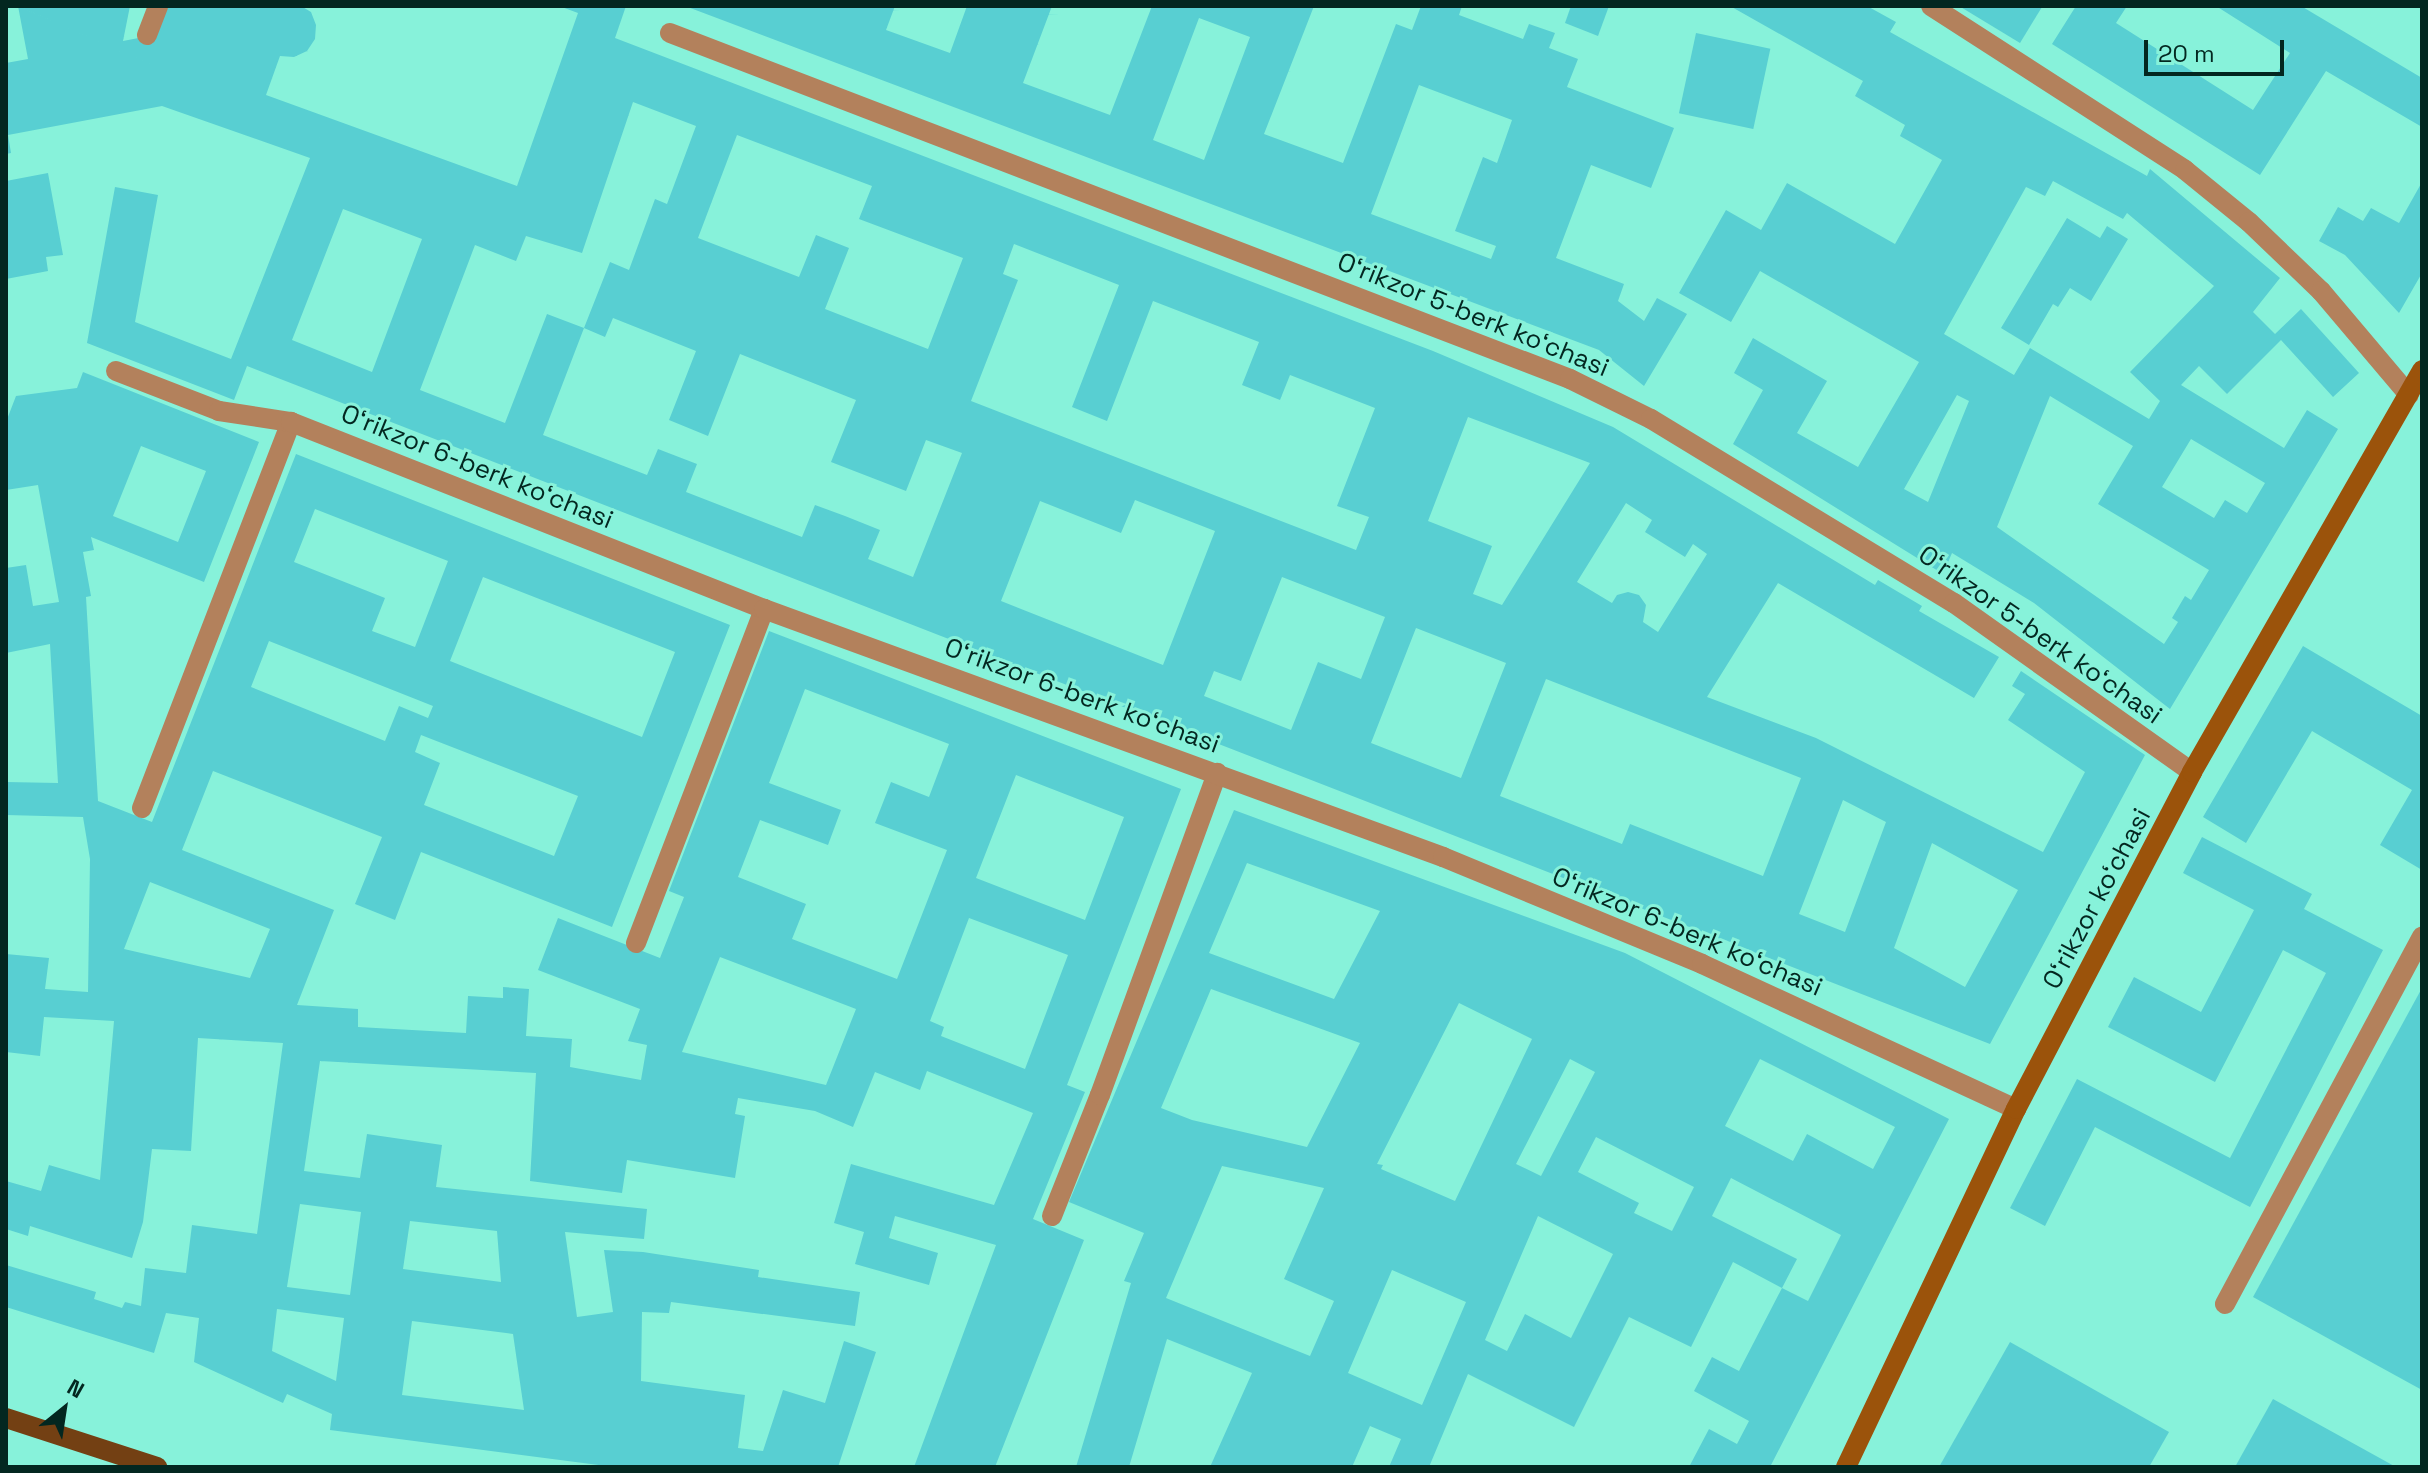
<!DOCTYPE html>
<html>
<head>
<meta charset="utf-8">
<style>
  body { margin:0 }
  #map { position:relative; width:2428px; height:1473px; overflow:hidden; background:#87f2da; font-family:"Space Grotesk",sans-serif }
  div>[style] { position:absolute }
  .building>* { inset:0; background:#58cfd2; transform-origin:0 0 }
  .lane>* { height:20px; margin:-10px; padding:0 10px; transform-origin:10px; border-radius:10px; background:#b3815c }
  .street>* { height:20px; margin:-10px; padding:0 10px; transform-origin:10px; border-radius:10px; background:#b3815c }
  .secondary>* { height:20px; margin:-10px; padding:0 10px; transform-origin:10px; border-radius:10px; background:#9b530b }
  .primary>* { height:20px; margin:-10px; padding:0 10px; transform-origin:10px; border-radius:10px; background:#734013 }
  span { translate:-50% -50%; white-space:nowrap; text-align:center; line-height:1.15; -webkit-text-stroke:6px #87f2da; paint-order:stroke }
  .street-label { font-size:26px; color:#032720 }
  .frame { position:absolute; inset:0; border:8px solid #032720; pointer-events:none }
  .north { position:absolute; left:24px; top:1369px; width:80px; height:80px; -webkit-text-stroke:6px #87f2da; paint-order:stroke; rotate:30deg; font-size:22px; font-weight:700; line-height:32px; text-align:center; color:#032720 }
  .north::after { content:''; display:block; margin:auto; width:28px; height:36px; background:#032720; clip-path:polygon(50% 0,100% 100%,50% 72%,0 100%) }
  .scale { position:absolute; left:2144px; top:40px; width:140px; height:36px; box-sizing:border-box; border:4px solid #032720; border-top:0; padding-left:10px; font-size:24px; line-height:28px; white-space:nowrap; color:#032720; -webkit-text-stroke:6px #87f2da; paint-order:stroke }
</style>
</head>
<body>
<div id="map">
  <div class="building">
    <div style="clip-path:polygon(evenodd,18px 6px,130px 6px,123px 41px,149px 36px,162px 6px,301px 6px,311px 12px,316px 25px,315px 39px,307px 51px,294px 57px,280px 56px,266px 95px,517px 186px,578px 13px,559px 6px,626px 6px,615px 38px,1433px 351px,1613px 427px,1875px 585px,1878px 580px,1922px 606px,1919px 611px,1999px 657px,1974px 698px,1778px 583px,1707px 697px,1816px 738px,2043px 852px,2085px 772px,2008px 720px,2025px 694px,2012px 686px,2021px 671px,2145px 755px,1990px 1044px,247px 366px,234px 400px,87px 343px,115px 187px,158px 195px,135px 322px,231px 359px,310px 158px,162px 106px,8px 135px,11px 153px,6px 154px,6px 63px,28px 59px,18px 6px,633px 102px,696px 126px,667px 204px,655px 199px,629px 270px,610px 262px,584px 328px,605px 337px,613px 318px,696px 351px,669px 420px,708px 436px,740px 354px,856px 400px,831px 462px,906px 491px,926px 440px,962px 453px,913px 577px,868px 559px,880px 530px,845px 516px,815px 505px,802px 537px,686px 492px,697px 464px,658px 449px,647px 475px,543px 435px,584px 328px,547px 314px,505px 423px,420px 390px,475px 245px,516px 261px,526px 236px,582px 253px,633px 102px,18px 6px,737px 135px,872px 186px,859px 219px,963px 258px,928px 349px,825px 309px,849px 248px,816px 235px,799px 277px,698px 238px,737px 135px,18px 6px,343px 209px,422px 239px,372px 372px,292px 340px,343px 209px,18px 6px,1014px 244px,1119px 285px,1072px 407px,1107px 421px,1153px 301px,1259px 342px,1242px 385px,1280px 400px,1290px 375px,1375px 408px,1337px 506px,1369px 517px,1356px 550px,971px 401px,1018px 280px,1003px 274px,1014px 244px,18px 6px,1468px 417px,1590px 463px,1502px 605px,1473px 594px,1492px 546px,1428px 521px,1468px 417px,18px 6px,1135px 500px,1215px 531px,1163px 665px,1001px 601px,1040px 501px,1121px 533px,1135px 500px,18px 6px,1626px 503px,1652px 520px,1645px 532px,1685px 557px,1693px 544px,1707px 554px,1658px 632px,1643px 622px,1646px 605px,1639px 595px,1628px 592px,1617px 595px,1612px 603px,1577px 582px,1626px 503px,18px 6px,1282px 577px,1385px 617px,1361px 679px,1318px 662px,1291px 730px,1204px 696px,1214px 671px,1241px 681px,1282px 577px,18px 6px,1416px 628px,1506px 663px,1461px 778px,1371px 743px,1416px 628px,18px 6px,1546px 679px,1801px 778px,1763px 876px,1630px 824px,1622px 844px,1500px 796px,1546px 679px,18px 6px,1843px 800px,1886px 822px,1845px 932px,1799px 914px,1843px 800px,18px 6px,1932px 843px,2018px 890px,1965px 987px,1894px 948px,1932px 843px)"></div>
    <div style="clip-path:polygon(evenodd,685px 6px,895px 6px,886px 30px,950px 53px,967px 6px,1052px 6px,1023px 83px,1110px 115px,1152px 6px,1314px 6px,1264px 134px,1343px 163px,1396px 24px,1412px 30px,1421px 6px,1462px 6px,1459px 15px,1523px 39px,1529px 24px,1555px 33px,1549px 48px,1578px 59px,1567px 87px,1674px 128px,1651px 188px,1591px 165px,1556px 258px,1624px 284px,1618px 301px,1644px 321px,1657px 298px,1687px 314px,1644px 386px,1599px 350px,685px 6px,1199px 18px,1250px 37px,1204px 160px,1153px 140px,1199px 18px,685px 6px,1419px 85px,1512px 120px,1497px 163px,1483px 157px,1455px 231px,1496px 246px,1491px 259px,1371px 214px,1419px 85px)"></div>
    <div style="clip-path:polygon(1571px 6px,1609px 6px,1598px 36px,1565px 23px)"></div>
    <div style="clip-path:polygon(evenodd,1730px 6px,1867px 6px,1896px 22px,1890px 32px,2147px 176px,2150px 169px,2280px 278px,2253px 312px,2275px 334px,2301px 309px,2359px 373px,2333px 397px,2281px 340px,2227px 394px,2199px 366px,2181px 385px,2284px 448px,2307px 410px,2338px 429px,2170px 709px,2034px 603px,1952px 553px,1943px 574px,1733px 444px,1763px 390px,1734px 373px,1753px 338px,1827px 381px,1797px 433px,1858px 467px,1919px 362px,1760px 271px,1731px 322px,1679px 293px,1726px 210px,1761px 230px,1787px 183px,1895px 244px,1942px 160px,1900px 136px,1905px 125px,1855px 96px,1863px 81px,1730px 6px,2053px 181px,2123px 219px,2127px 213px,2214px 286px,2130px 372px,2160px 401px,2149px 419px,2030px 348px,2014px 375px,1944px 334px,2026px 187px,2045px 196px,2053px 181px,1730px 6px,1957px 395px,1969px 401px,1928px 502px,1904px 489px,1957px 395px,1730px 6px,2050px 396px,2133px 446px,2098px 504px,2209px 570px,2191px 600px,2185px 596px,2172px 618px,2178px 622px,2164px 644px,1997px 527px,2050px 396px,1730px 6px,2191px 439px,2265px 483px,2247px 513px,2225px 500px,2214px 518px,2162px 487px,2191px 439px)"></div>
    <div style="clip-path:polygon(1959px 6px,2040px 6px,2042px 7px,2020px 43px)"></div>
    <div style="clip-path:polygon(2076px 6px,2127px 6px,2116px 23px,2253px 110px,2290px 53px,2216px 6px,2301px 6px,2422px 78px,2422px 127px,2326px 71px,2260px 175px,2052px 44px)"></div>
    <div style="left:1696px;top:33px;width:76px;height:82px;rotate:12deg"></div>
    <div style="clip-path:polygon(48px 173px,63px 255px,46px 257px,48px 271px,6px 279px,6px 181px)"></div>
    <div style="clip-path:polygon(2422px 182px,2422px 273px,2399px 313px,2345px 255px,2319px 241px,2338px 207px,2363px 221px,2371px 208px,2399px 223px)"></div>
    <div style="clip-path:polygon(2067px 218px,2100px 238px,2107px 226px,2128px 239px,2091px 301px,2070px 288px,2058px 307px,2053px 304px,2029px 345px,2001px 328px)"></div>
    <div style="clip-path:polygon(evenodd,83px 372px,259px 442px,204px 582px,91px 537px,94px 550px,83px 552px,91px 596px,86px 597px,98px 801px,152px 822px,296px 454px,730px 625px,612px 927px,421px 852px,395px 920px,355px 904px,382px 837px,213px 771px,182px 850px,334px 910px,297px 1005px,358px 1009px,358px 1027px,466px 1033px,468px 996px,503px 998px,503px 987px,529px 989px,526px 1036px,572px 1039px,570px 1067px,641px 1080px,647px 1045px,628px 1041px,640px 1009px,538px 970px,558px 918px,660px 958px,684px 897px,669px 891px,769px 631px,1181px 789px,1067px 1085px,1085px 1092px,1033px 1219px,1084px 1240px,995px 1467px,914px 1467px,996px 1245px,895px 1216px,889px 1238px,938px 1253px,929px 1285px,855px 1264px,864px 1232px,834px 1223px,851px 1164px,994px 1205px,1033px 1113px,927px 1071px,920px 1090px,875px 1072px,853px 1127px,815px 1111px,738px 1098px,735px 1114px,745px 1116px,735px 1178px,627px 1160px,622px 1193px,530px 1181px,536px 1073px,320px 1061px,304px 1171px,360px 1178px,367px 1134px,442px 1145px,436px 1187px,647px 1209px,644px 1239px,565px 1232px,577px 1317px,613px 1312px,604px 1250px,643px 1252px,759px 1270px,758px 1277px,860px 1292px,855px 1326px,671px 1302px,669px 1313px,642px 1312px,641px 1381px,745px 1395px,738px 1448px,763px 1451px,783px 1390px,825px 1403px,844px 1341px,876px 1352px,838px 1467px,614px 1467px,330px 1430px,332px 1414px,287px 1394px,283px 1403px,194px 1362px,199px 1318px,166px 1313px,154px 1353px,6px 1307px,6px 1265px,96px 1292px,94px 1299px,122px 1308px,125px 1302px,141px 1306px,145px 1268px,186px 1273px,192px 1225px,257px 1234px,283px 1043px,198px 1038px,191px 1151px,152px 1149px,143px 1222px,132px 1258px,30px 1226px,28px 1236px,6px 1229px,6px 1181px,41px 1191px,49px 1165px,100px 1180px,114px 1021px,44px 1017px,40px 1056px,6px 1052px,6px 954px,49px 958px,45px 989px,88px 992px,90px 859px,83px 817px,6px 815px,6px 782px,58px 783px,50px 644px,6px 653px,6px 568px,26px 565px,33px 606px,59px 602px,38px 485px,6px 490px,6px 422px,16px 396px,77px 388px,83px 372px,141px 446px,206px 471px,178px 542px,113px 516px,141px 446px,83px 372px,315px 509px,448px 561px,415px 647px,372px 631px,385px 598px,294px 562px,315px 509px,83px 372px,483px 577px,675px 652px,642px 737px,450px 661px,483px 577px,83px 372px,269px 641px,433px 706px,428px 718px,399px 706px,385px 741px,251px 687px,269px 641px,83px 372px,805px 689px,949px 744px,929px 797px,891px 782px,875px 823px,947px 850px,897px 979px,792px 939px,806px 904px,738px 877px,760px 820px,828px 845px,841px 810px,769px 783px,805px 689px,83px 372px,421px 735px,578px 796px,554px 856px,424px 805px,440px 763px,415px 752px,421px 735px,83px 372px,1016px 775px,1124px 817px,1085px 920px,976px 878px,1016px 775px,83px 372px,150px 882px,270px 929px,250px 978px,124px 949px,150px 882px,83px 372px,969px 918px,1068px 955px,1025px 1069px,941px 1036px,944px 1027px,930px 1021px,969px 918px,83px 372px,720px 957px,856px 1009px,826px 1085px,682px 1052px,720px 957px,83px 372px,300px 1204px,361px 1212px,350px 1295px,287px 1287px,300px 1204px,83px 372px,410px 1221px,497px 1231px,501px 1282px,403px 1269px,410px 1221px,83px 372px,277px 1309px,344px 1318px,336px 1381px,272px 1351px,277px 1309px,83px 372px,412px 1321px,513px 1334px,524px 1410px,402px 1395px,412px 1321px)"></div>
    <div style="clip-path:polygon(2303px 646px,2422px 716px,2422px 870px,2380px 845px,2412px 790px,2312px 731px,2246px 843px,2203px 817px)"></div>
    <div style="clip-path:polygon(evenodd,1234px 810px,1625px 953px,1949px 1119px,1770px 1467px,1689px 1467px,1709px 1429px,1737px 1444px,1749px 1421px,1694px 1391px,1712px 1357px,1739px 1371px,1782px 1288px,1808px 1301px,1841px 1235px,1731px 1178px,1712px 1216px,1797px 1259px,1782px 1288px,1733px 1262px,1691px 1347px,1629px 1317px,1574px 1427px,1468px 1374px,1429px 1467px,1389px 1467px,1401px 1439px,1370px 1426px,1352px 1467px,1210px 1467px,1252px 1373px,1167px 1339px,1129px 1467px,1076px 1467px,1131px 1283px,1124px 1281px,1144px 1233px,1069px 1202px,1234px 810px,1247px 863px,1380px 911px,1334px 999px,1209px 953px,1247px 863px,1234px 810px,1211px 989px,1360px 1043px,1307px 1147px,1192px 1120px,1161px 1108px,1211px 989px,1234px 810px,1459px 1003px,1532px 1039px,1455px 1201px,1381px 1169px,1383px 1165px,1377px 1164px,1459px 1003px,1234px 810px,1570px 1059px,1595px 1072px,1541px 1176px,1516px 1164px,1570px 1059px,1234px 810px,1760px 1059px,1895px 1127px,1873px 1169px,1807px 1134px,1793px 1161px,1725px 1126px,1760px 1059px,1234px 810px,1596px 1137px,1694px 1187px,1672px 1231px,1634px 1213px,1639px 1203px,1578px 1172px,1596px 1137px,1234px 810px,1222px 1166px,1324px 1188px,1284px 1279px,1334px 1301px,1310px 1356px,1166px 1298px,1222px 1166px,1234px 810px,1538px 1216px,1613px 1254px,1571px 1338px,1525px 1314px,1507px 1351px,1485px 1340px,1538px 1216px,1234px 810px,1392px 1270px,1466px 1302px,1422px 1405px,1348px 1373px,1392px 1270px)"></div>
    <div style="clip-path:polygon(2202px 837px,2312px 894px,2304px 909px,2383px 950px,2250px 1207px,2095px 1127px,2045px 1226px,2010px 1208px,2077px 1079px,2230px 1158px,2326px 973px,2283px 950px,2215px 1082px,2108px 1027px,2134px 977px,2201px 1012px,2254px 910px,2183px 873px)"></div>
    <div style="clip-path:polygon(2422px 988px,2422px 1390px,2253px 1297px)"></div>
    <div style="clip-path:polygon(2010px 1342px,2169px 1432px,2149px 1467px,1939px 1467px)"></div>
    <div style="clip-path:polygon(2273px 1399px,2396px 1467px,2235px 1467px)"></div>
  </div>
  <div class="lane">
    <div style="left:142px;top:808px;width:414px;rotate:-68.9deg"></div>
    <div style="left:636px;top:943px;width:358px;rotate:-69deg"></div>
    <div style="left:1052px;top:1216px;width:130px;rotate:-68.4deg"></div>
    <div style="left:1100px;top:1095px;width:343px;rotate:-70deg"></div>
    <div style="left:2225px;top:1304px;width:417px;rotate:-61.8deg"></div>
  </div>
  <div class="street">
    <div style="left:1931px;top:6px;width:302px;rotate:32.8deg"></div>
    <div style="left:2185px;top:170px;width:82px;rotate:39.1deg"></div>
    <div style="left:2249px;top:222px;width:100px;rotate:43.8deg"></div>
    <div style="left:2321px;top:291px;width:136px;rotate:49.8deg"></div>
    <div style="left:670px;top:33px;width:964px;rotate:21.03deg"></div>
    <div style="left:1570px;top:379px;width:90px;rotate:26.3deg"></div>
    <div style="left:1651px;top:419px;width:354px;rotate:31.3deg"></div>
    <div style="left:1954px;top:603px;width:292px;rotate:35.4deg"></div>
    <div style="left:147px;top:35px;width:31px;rotate:-69deg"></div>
    <div style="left:116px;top:371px;width:110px;rotate:21.2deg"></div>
    <div style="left:219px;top:411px;width:73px;rotate:8.7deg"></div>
    <div style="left:291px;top:422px;width:509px;rotate:21.57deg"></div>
    <div style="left:764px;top:609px;width:723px;rotate:20.06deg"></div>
    <div style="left:1443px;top:857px;width:280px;rotate:22.4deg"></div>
    <div style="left:1702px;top:964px;width:346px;rotate:24.8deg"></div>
  </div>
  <div class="secondary">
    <div style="left:1846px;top:1467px;width:396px;rotate:-64.6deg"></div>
    <div style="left:2016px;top:1109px;width:380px;rotate:-62.4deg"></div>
    <div style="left:2192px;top:772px;width:463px;rotate:-60.2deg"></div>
  </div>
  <div class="primary">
    <div style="left:6px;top:1418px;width:159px;rotate:18deg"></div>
  </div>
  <div class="street-label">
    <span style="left:1473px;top:315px;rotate:22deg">Oʻrikzor 5-berk koʻchasi</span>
    <span style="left:477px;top:467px;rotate:22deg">Oʻrikzor 6-berk koʻchasi</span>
    <span style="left:2040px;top:635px;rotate:35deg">Oʻrikzor 5-berk koʻchasi</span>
    <span style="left:1082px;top:696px;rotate:20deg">Oʻrikzor 6-berk koʻchasi</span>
    <span style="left:2097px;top:899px;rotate:-62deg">Oʻrikzor koʻchasi</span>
    <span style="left:1687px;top:932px;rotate:23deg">Oʻrikzor 6-berk koʻchasi</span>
  </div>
  <div class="frame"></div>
  <div class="north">N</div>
  <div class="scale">20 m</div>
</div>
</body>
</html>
